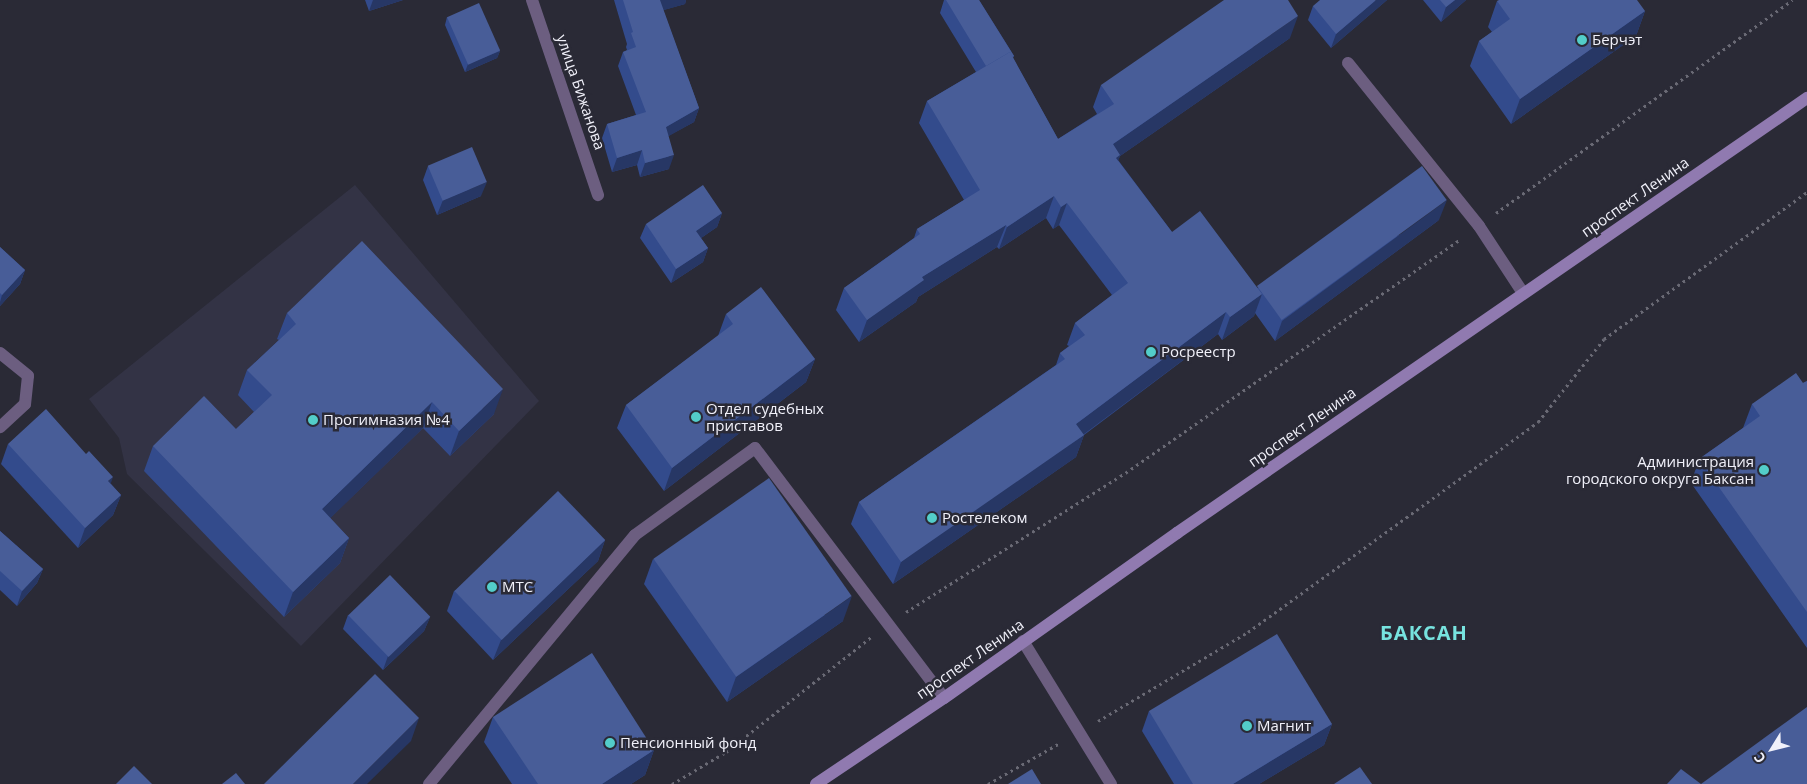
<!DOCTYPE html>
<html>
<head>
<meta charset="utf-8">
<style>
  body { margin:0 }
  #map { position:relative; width:1807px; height:784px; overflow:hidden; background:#2a2a36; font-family:"Open Sans",sans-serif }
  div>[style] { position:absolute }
  .built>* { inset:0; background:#333345 }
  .path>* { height:3px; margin-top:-1.5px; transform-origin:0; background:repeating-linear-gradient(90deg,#6a6a75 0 2.5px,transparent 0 6.5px) }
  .service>* { height:12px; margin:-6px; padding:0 6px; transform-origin:6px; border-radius:6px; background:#6c5e80 }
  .minor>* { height:12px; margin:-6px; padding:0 6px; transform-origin:6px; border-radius:6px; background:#6c5e80 }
  .secondary>* { height:12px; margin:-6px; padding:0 6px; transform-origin:6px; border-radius:6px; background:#907ab0 }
  .wall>* { inset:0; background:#334b8c }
  .shaded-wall>* { inset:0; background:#273765 }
  .building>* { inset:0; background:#485d98; transform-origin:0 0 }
  .dots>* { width:14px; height:14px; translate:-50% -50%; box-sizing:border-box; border:2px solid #2a2a36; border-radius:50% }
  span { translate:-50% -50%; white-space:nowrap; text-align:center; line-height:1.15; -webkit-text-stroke:5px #2a2a36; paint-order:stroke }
  .poi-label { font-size:15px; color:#f1f1fa }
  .left { translate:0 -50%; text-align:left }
  .right { translate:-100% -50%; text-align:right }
  .street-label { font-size:15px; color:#f1f1fa }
  .district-label { font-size:20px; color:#77e3df; font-weight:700; letter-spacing:1px }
  .north { position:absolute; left:1747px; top:724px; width:50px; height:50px; -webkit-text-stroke:4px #2a2a36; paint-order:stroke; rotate:234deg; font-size:14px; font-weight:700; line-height:20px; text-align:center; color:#f1f1fa }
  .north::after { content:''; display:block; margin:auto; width:18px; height:22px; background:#f1f1fa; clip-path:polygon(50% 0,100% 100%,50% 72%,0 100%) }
</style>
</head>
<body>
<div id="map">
  <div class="built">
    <div style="clip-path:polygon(355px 185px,539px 401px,301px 646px,127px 474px,119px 438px,89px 399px)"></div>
  </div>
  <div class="path">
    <div style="left:1496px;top:213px;width:365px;rotate:-35.7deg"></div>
    <div style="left:906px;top:612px;width:267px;rotate:-32.4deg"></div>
    <div style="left:1131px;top:469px;width:402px;rotate:-34.9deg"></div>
    <div style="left:1098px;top:721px;width:174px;rotate:-30.7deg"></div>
    <div style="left:1248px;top:632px;width:358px;rotate:-35.9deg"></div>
    <div style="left:1538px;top:422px;width:106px;rotate:-51.5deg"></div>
    <div style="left:1604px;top:339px;width:251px;rotate:-35.9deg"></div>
    <div style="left:672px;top:784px;width:63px;rotate:-30.7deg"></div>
    <div style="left:726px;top:752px;width:185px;rotate:-38.4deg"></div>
    <div style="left:988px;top:784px;width:83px;rotate:-29.7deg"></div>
  </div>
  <div class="service">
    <div style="left:1348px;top:63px;width:209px;rotate:51.2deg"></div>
    <div style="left:1479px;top:226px;width:80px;rotate:56.7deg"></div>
    <div style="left:1023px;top:641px;width:168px;rotate:58.4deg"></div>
    <div style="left:429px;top:784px;width:323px;rotate:-50.4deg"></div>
    <div style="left:635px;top:535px;width:148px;rotate:-35.9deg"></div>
    <div style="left:755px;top:448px;width:313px;rotate:52.9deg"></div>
  </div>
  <div class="minor">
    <div style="left:532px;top:0;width:206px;rotate:71.3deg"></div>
    <div style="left:0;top:353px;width:36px;rotate:39deg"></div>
    <div style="left:28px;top:376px;width:28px;rotate:96deg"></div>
    <div style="left:25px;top:404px;width:34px;rotate:137deg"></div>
  </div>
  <div class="secondary">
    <div style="left:816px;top:784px;width:154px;rotate:-33.9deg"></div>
    <div style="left:944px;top:698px;width:286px;rotate:-35.3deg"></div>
    <div style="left:1177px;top:533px;width:766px;rotate:-34.62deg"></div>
  </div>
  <div class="wall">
    <div style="clip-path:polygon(365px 0,403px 0,369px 11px)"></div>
    <div style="clip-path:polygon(614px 0,686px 0,685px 4px,663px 10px,699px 108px,694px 122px,668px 136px,669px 169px,640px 177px,637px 165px,612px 172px,602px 138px,607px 124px,636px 115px,618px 66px,623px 52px,627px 50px,626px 47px,627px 44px)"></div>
    <div style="clip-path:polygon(944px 0,979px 0,1014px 56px,1013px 58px,1058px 139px,1097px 114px,1093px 107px,1101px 85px,1290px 38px,1120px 156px,1118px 160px,1172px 232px,1258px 288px,1439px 220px,1275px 341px,1255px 313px,1254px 316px,1222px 340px,1218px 334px,1084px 435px,1076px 457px,893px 584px,851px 524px,859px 502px,1056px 365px,1060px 353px,1069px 346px,1067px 345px,1075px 323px,1112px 295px,1059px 225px,1053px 229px,1046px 218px,999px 249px,997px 247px,918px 297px,916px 302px,859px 342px,836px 310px,844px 288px,914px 238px,917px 229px,964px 200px,919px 123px,927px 101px,976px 72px,940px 13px)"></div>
    <div style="clip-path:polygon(1387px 0,1331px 48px,1308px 20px,1313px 6px)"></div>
    <div style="clip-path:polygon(1423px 0,1466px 0,1441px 22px)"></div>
    <div style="clip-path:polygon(1497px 1px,1645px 11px,1636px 36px,1511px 124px,1470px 66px,1479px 41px,1492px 32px,1488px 27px)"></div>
    <div style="clip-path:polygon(447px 17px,500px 51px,497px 58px,465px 72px,445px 25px)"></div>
    <div style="clip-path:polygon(428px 166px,481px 196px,437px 215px,423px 180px)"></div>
    <div style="clip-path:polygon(722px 213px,717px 227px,701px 238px,708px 248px,703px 262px,671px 283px,640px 238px,646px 224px)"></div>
    <div style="clip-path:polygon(0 247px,25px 270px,20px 284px,0 306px)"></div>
    <div style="clip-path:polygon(287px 313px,494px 414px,450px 456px,423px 428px,330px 518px,349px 538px,340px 563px,284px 617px,144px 471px,153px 446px,236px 429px,254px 412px,238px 395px,247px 370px,279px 340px,277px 339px)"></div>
    <div style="clip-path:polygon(726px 314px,815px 359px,806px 382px,664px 491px,617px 428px,626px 405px,718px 336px)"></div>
    <div style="clip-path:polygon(1807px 381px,1807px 648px,1691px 483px,1699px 459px,1743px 428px,1752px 404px,1803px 383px)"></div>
    <div style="clip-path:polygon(8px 444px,111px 484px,121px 495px,113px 515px,78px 548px,1px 464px)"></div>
    <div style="clip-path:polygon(0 531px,43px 569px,37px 583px,17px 606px,0 590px)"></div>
    <div style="clip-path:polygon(605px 540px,598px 561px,493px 660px,447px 611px,454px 591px)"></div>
    <div style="clip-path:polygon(653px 559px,843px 621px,727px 702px,644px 584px)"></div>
    <div style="clip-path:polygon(348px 615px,430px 617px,424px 631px,383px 670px,343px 629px)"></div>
    <div style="clip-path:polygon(1149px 711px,1332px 724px,1324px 745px,1259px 784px,1174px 784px,1142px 731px)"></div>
    <div style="clip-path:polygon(493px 717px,654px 750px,645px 775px,631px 784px,512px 784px,484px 742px)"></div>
  </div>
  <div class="shaded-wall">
    <div style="clip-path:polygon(373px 0,403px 0,369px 11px)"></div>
    <div style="clip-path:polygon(659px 0,686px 0,685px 4px,654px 13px)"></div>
    <div style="clip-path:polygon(1376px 0,1387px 0,1331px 48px,1336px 34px)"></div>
    <div style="clip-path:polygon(1455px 0,1466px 0,1441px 22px,1446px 7px)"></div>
    <div style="clip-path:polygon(1645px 11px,1636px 36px,1511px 124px,1520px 99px)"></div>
    <div style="clip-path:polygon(1298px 16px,1290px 38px,1120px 156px,1112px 177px,1113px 144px)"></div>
    <div style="clip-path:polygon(500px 51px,497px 58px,465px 72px,468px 64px)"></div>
    <div style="clip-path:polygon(699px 108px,694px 122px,660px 141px,666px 127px)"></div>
    <div style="clip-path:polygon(642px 150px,637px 165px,612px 172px,617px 158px)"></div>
    <div style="clip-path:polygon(674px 155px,669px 169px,640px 177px,645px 163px)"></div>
    <div style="clip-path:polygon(487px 182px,481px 196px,437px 215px,443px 200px)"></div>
    <div style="clip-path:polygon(1054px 196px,1046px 218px,999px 249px,1007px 227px)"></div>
    <div style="clip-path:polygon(1447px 200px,1439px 220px,1275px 341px,1282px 321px)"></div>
    <div style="clip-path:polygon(1067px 203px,1059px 225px,1053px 229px,1061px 207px)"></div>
    <div style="clip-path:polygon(722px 213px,717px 227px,691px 245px,696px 231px)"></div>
    <div style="clip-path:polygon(1006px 225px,997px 247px,918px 297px,916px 302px,859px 342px,867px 320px,922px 277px)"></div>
    <div style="clip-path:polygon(708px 248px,703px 262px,671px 283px,676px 269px)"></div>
    <div style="clip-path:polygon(25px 270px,20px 284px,0 306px,0 302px,2px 295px)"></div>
    <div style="clip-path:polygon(1262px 294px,1254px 316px,1222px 340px,1230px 317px)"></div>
    <div style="clip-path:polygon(1226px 312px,1218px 334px,1068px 446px,1084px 435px,1076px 457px,893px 584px,901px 562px,1076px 424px)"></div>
    <div style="clip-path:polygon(815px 359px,806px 382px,664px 491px,672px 468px)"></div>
    <div style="clip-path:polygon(503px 389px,494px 414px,450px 456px,459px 431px)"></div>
    <div style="clip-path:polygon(432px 402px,423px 428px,313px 535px,322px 509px)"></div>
    <div style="clip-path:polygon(113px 477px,106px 497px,108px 481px)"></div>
    <div style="clip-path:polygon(121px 495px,113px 515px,78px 548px,85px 528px)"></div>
    <div style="clip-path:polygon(349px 538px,340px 563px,284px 617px,293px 592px)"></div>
    <div style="clip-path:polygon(605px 540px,598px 561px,493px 660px,501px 640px)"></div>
    <div style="clip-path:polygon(43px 569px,37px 583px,17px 606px,22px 591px)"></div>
    <div style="clip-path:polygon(852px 596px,843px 621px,727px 702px,736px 677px)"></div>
    <div style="clip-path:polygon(430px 617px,424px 631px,383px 670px,388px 656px)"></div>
    <div style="clip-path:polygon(419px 718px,411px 741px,367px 784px,353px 784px)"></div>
    <div style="clip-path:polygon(1332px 724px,1324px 745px,1259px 784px,1233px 784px)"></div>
    <div style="clip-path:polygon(654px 750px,645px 775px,631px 784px,602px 784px)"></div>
  </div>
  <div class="building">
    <div style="clip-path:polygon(623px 0,660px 0,699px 108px,666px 127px,674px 155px,645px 163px,642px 150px,617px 158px,607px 124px,646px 112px,623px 52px,636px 47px,631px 33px,633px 32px)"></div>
    <div style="clip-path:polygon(946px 0,979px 0,1014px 56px,1012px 57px,1010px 52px,986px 66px)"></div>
    <div style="clip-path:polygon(1224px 0,1288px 0,1298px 16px,1113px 144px,1120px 155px,1116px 158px,1172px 232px,1200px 211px,1262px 294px,1230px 317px,1226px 312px,1076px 424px,1084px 435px,901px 562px,859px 502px,1065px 359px,1060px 353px,1085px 335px,1075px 323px,1128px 283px,1067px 203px,1061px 207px,1054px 196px,1007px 227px,1006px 225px,922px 277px,924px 280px,867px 320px,844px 288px,920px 234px,917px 229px,980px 190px,927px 101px,1010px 52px,1058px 139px,1114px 104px,1101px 85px)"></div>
    <div style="clip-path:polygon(1320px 0,1376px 0,1336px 34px,1313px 6px)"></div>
    <div style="clip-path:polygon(1440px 0,1455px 0,1446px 7px)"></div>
    <div style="clip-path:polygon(1499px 0,1637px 0,1645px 11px,1520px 99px,1479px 41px,1510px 19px,1497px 1px)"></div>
    <div style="left:479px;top:3px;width:52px;height:35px;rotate:66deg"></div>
    <div style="left:472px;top:147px;width:38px;height:48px;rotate:67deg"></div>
    <div style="left:1422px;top:166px;width:42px;height:204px;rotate:54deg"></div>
    <div style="clip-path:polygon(703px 185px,722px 213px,696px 231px,708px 248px,676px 269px,646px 224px)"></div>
    <div style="clip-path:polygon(362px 241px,503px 389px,459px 431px,432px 402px,322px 509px,349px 538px,293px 592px,153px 446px,204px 396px,236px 429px,272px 395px,247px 370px,296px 324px,287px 313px)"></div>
    <div style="clip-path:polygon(0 247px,25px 270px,2px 295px,0 293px)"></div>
    <div style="clip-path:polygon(761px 287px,815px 359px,672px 468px,626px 405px,733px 324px,726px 314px)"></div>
    <div style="clip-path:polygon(1796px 373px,1803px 383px,1807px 381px,1807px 612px,1699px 459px,1760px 416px,1752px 404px)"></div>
    <div style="clip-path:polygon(46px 409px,86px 454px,89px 451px,113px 477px,108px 481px,121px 495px,85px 528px,8px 444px)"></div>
    <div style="left:769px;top:478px;width:144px;height:141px;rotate:55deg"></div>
    <div style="left:558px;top:491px;width:68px;height:144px;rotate:46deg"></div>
    <div style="clip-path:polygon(0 531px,43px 569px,22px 591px,0 571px)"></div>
    <div style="left:390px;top:575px;width:58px;height:58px;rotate:46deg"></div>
    <div style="clip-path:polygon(1277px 634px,1332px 724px,1233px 784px,1193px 784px,1149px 711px)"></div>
    <div style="clip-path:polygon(592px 653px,654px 750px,602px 784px,538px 784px,493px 717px)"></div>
    <div style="clip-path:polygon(375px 674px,419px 718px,353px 784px,264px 784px)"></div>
    <div style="clip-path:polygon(1807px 707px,1807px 784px,1701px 784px)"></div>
    <div style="clip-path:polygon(134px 766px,152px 784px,116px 784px)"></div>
    <div style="clip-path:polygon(1360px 767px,1372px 784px,1334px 784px)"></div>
    <div style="clip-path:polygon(1032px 769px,1041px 784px,1008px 784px)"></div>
    <div style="clip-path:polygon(1681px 769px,1701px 784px,1667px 784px)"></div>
    <div style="clip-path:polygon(236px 773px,245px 784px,222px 784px)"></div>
  </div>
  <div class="dots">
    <div style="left:1582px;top:40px;background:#53cdc9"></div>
    <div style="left:1151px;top:352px;background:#53cdc9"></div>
    <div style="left:696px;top:417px;background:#53cdc9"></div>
    <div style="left:313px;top:420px;background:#53cdc9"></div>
    <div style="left:1764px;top:470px;background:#53cdc9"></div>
    <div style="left:932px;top:518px;background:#53cdc9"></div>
    <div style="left:492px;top:587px;background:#53cdc9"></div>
    <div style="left:1247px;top:726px;background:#53cdc9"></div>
    <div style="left:610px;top:743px;background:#53cdc9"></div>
  </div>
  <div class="poi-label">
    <span class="left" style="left:1592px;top:40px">Берчэт</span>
    <span class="left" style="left:1161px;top:352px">Росреестр</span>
    <span class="left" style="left:706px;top:417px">Отдел судебных<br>приставов</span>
    <span class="left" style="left:323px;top:420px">Прогимназия №4</span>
    <span class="right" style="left:1754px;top:470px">Администрация<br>городского округа Баксан</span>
    <span class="left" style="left:942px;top:518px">Ростелеком</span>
    <span class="left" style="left:502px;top:587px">МТС</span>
    <span class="left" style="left:1257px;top:726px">Магнит</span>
    <span class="left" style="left:620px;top:743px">Пенсионный фонд</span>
  </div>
  <div class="street-label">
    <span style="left:581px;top:92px;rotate:71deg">улица Бижанова</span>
    <span style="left:1635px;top:197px;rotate:-35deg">проспект Ленина</span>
    <span style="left:1302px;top:427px;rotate:-35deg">проспект Ленина</span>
    <span style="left:970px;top:659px;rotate:-35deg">проспект Ленина</span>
  </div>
  <div class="district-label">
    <span style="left:1424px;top:632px">БАКСАН</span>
  </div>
  <div class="north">С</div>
</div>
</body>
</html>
